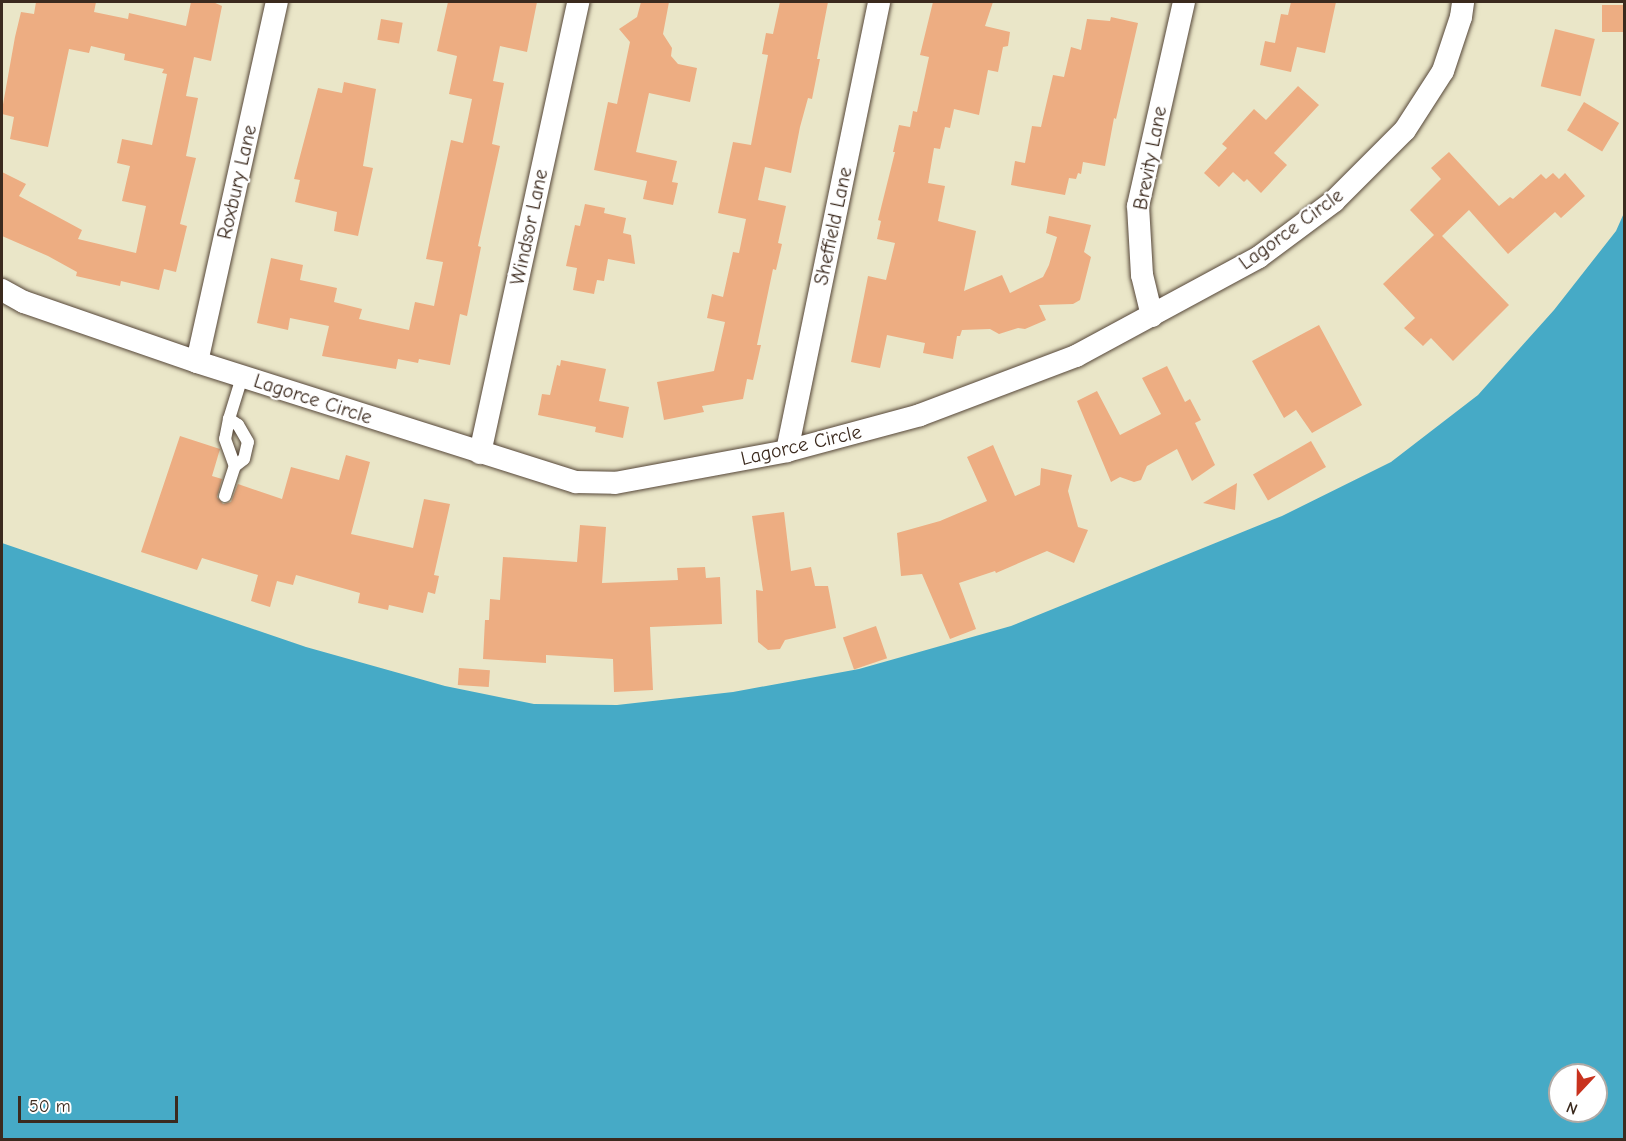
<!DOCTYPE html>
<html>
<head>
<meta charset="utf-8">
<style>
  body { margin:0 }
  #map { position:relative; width:1626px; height:1141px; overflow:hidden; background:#eae6c8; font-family:"Comic Neue",sans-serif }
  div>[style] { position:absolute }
  .water>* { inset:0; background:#46aac6 }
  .building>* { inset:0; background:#edad82; transform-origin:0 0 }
  .roads { filter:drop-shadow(0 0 2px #554638) drop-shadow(0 0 2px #554638) }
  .lane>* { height:12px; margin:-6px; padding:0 6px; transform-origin:6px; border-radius:6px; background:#fff }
  .street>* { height:22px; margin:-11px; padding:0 11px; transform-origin:11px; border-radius:11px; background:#fff }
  span { translate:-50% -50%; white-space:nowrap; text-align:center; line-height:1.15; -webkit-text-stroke:4.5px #fff; paint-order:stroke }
  .street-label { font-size:20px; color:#3b2a1e }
  .frame { position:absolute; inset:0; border:3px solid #3b2a1e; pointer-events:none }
  .north { position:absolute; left:1548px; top:1063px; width:60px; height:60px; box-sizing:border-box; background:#fff; border:2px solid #b1aaa5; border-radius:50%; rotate:202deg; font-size:16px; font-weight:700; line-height:24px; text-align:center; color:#3b2a1e }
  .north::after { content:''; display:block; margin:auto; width:21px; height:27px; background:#c8321e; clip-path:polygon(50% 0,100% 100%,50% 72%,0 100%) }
  .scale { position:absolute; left:18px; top:1096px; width:160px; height:27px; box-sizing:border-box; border:3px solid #3b2a1e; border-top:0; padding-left:8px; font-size:18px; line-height:21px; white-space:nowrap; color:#3b2a1e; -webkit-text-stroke:4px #fff; paint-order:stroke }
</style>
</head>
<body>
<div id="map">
  <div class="water">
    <div style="clip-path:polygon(evenodd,1624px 213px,1624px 1139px,2px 1139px,2px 543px,306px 647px,445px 686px,534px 704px,617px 705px,733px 692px,859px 669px,1011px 626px,1282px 516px,1391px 462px,1478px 395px,1554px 310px,1616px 231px,1624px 213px,1560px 1075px,1596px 1075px,1596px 1111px,1560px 1111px,1560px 1075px)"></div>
  </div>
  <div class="building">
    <div style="clip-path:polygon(36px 2px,96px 2px,94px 12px,128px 19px,129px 13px,186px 26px,191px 2px,213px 2px,222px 6px,211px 61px,194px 57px,186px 96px,198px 98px,186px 156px,196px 158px,180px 224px,187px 226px,176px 272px,164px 269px,159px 290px,121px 281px,120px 286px,76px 276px,77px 272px,48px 256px,2px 236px,2px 172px,26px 184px,19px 196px,82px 230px,78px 239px,136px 253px,146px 206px,122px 201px,130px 166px,117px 163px,122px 139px,152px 145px,167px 74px,162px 73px,164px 69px,124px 60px,125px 54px,91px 46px,89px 53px,69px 49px,48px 147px,10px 139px,14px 117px,2px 114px,2px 110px,15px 37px,21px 12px,34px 14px)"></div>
    <div style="clip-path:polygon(448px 2px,537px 2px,527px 52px,500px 46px,493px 81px,504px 83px,492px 144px,500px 146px,478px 246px,481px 247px,467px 316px,460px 314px,450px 365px,419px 359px,418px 363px,398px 359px,396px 369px,322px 356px,329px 326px,290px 318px,288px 330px,257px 323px,271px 258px,303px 265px,300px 280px,337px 288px,334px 302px,362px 309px,359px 319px,409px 330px,415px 302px,434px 306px,443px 262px,426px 259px,451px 140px,463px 143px,472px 99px,449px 94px,457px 56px,437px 51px)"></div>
    <div style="clip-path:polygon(641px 2px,669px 2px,663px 34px,672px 48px,671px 56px,678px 64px,697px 68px,690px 102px,649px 93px,636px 152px,677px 161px,672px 182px,678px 183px,673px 205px,643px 199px,647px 181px,594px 170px,608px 102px,617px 104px,630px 42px,619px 29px,637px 17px)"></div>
    <div style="clip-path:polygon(780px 2px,828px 2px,817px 59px,820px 59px,812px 99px,808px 98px,800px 127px,791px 173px,765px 167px,758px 200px,786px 206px,778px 243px,782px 244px,776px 270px,773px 269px,757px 345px,761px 345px,753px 380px,747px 379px,743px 399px,702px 406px,704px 412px,664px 420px,657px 382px,714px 371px,725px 322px,707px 318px,712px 294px,723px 297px,733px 252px,739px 253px,746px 219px,718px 213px,733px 142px,751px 145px,768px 55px,762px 54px,766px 33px,773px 34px)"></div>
    <div style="clip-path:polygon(933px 2px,993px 2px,985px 26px,1010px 32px,1008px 46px,1003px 47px,998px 72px,988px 70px,979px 115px,954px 109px,950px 128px,945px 127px,940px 149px,934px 148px,928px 183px,945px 186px,938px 221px,976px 231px,964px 291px,1002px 275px,1010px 293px,1043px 277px,1049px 265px,1057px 237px,1046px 233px,1049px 216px,1091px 225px,1084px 252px,1091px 257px,1080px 300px,1073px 304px,1039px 305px,1046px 320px,1025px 329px,1018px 328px,999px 334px,990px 329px,962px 330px,960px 336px,957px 336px,953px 359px,923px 353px,925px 343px,887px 335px,880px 368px,851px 362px,868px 276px,886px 280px,895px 243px,877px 239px,881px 221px,878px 220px,895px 152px,893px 152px,899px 125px,910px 127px,913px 111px,917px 112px,929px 57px,920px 55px)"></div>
    <div style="clip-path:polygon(1291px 2px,1336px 2px,1325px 53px,1297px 47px,1291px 72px,1260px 65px,1265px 41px,1275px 43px,1281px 14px,1288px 15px)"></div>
    <div style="left:1602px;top:5px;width:22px;height:27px"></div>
    <div style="clip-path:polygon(1111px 17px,1138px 23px,1116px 119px,1114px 118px,1105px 166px,1083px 162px,1081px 174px,1078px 173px,1076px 179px,1069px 178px,1065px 195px,1011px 185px,1015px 161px,1025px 163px,1032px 126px,1041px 127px,1053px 75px,1064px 77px,1071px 47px,1081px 50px,1087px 19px,1110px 21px)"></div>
    <div style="left:381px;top:19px;width:22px;height:21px;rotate:10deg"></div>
    <div style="left:1555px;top:29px;width:41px;height:59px;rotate:14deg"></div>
    <div style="clip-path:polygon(344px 82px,376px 89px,363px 166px,373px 168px,358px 236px,334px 231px,337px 212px,295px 202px,300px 180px,294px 179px,318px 88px,342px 93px)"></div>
    <div style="clip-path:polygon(1298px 86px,1319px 105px,1274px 153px,1287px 165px,1261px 193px,1247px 179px,1244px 182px,1233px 172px,1219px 187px,1204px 173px,1227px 148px,1222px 144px,1254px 109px,1266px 120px)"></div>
    <div style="left:1584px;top:102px;width:41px;height:33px;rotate:31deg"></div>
    <div style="clip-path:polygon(1449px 152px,1499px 206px,1510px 197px,1513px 199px,1541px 174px,1546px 179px,1553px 173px,1559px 179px,1565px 173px,1585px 196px,1561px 218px,1555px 212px,1508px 254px,1469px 210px,1442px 236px,1509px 305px,1453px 361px,1431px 338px,1423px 346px,1404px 328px,1415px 318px,1383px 284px,1434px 235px,1410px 210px,1441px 179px,1431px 168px)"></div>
    <div style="clip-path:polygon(585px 204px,605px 208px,604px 213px,626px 218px,623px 233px,631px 235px,635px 264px,608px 259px,604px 281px,597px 280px,594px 294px,573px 290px,577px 268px,566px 266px,575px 225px,580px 226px)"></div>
    <div style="clip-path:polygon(1319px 325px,1362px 405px,1312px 433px,1296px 410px,1284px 418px,1252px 361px)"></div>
    <div style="clip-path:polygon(561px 360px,606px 369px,599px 401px,629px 407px,623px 438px,595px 432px,596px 427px,538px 415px,542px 394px,550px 395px,557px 365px,560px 366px)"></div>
    <div style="clip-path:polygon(1167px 366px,1185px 402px,1190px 399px,1201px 420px,1195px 423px,1215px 465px,1192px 481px,1177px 449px,1147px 466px,1141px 480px,1134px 482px,1120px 477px,1111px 482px,1077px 401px,1097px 391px,1120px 435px,1161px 414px,1142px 378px)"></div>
    <div style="clip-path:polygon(180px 436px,220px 449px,212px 476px,222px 479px,217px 497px,223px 504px,231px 502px,238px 484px,282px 499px,291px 467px,339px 480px,346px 455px,370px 462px,351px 534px,413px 548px,424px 499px,450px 504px,434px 575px,439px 576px,435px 594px,428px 592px,423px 613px,389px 605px,388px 610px,358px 603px,360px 593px,296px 575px,293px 585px,277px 581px,270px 607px,251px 601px,258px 575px,202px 558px,197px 570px,141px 552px)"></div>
    <div style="left:1311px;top:441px;width:30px;height:67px;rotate:60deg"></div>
    <div style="clip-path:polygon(993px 445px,1015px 496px,1040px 485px,1041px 468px,1072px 475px,1068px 491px,1078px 527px,1088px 530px,1074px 563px,1047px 551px,996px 573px,995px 571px,959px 583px,976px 629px,950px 639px,922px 574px,901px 576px,897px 533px,940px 521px,987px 501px,967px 457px)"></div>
    <div style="clip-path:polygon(1237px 483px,1235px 510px,1203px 503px)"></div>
    <div style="clip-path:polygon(784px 512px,791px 571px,811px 567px,815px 586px,828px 586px,836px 628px,785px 640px,780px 649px,768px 650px,758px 642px,756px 590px,763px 591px,752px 516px)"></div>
    <div style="clip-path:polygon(580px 525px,606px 527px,602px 583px,678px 580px,677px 568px,705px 567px,706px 578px,720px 577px,722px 624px,650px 627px,653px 690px,614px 692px,613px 659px,546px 655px,546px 663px,483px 659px,485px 620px,489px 620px,490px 599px,500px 600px,503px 557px,577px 562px)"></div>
    <div style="left:876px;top:626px;width:34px;height:35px;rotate:71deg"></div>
    <div style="left:459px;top:668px;width:31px;height:17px;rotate:4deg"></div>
  </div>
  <div class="roads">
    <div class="lane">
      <div style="left:229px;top:419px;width:20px;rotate:101deg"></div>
      <div style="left:225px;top:439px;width:29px;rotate:70deg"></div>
      <div style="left:235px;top:466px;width:11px;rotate:-38deg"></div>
      <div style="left:244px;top:459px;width:17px;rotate:-77deg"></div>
      <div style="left:248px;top:442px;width:20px;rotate:-120deg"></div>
      <div style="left:238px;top:425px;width:11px;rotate:-146deg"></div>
      <div style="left:229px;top:419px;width:44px;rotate:-72.8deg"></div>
      <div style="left:225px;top:496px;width:32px;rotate:-72deg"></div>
    </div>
    <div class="street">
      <div style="left:2px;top:290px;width:25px;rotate:29deg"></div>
      <div style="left:24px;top:302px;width:183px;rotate:19.1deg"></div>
      <div style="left:197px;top:362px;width:398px;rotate:17.6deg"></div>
      <div style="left:576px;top:482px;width:39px;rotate:1deg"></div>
      <div style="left:615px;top:483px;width:175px;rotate:-10.5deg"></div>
      <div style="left:787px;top:451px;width:138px;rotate:-15.1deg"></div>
      <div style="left:920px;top:415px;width:167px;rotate:-20.7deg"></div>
      <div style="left:1076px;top:356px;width:208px;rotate:-28.4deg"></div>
      <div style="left:1259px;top:257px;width:94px;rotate:-36.7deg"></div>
      <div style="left:1334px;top:201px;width:100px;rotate:-45deg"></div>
      <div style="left:1405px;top:130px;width:70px;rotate:-57.2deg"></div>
      <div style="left:1443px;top:71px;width:57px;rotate:-71.6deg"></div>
      <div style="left:1461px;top:17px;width:15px;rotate:-82deg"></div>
      <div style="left:1152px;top:316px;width:42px;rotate:-103.7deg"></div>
      <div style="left:1142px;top:275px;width:69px;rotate:-93.3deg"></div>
      <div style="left:1138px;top:206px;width:209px;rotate:-77.3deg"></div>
      <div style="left:197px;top:362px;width:369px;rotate:-77.5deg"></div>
      <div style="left:787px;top:451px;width:458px;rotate:-78.4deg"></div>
      <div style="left:480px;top:453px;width:462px;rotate:-77.7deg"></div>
    </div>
  </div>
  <div class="street-label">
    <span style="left:1150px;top:158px;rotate:-79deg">Brevity Lane</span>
    <span style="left:237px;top:182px;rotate:-77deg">Roxbury Lane</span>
    <span style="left:833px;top:226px;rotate:-78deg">Sheffield Lane</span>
    <span style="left:529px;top:227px;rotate:-78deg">Windsor Lane</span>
    <span style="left:1291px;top:229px;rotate:-36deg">Lagorce Circle</span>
    <span style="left:313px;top:399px;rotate:18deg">Lagorce Circle</span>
    <span style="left:801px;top:445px;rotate:-13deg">Lagorce Circle</span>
  </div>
  <div class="frame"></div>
  <div class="north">N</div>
  <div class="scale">50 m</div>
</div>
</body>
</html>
